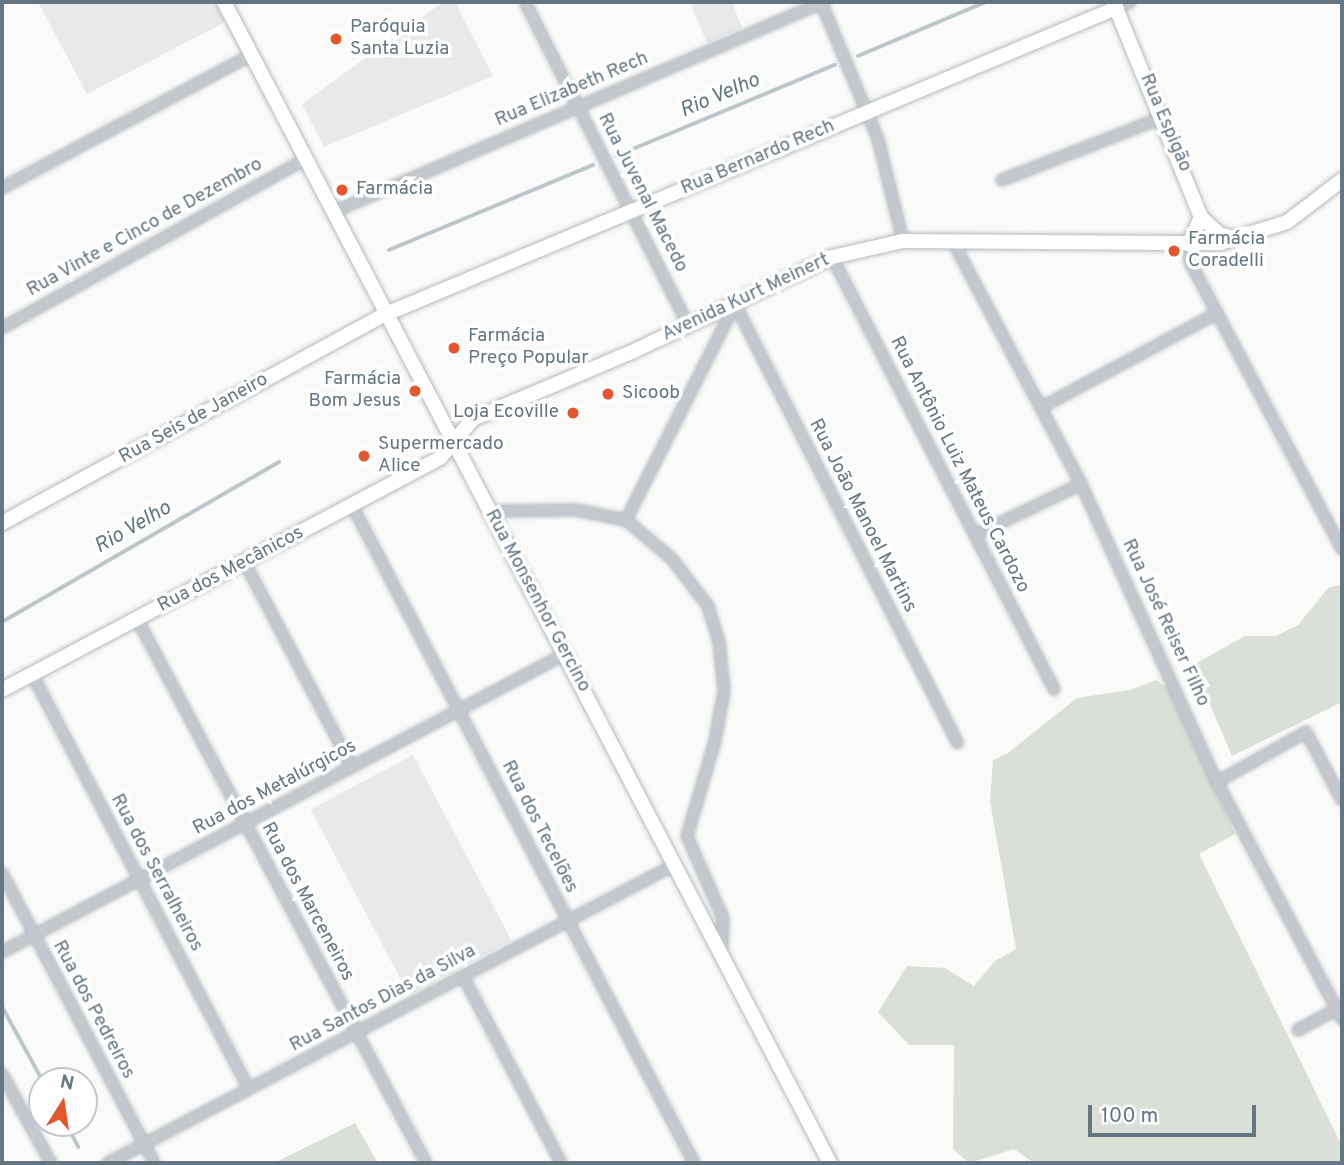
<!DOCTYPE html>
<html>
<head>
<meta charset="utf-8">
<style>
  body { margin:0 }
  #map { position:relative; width:1344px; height:1165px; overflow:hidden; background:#fafaf8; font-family:Overpass,sans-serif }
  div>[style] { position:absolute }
  .built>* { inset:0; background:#e8e9e9; transform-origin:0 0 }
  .green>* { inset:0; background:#dadfd7 }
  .stream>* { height:3.5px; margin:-1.75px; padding:0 1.75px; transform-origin:1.75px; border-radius:1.75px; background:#bbc7cb }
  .roads { filter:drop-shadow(0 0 2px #b5babe) drop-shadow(0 0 2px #b5babe) }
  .minor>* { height:10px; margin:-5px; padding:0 5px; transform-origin:5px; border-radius:5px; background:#c3c8cc }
  .major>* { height:14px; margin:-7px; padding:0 7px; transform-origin:7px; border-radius:7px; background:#fff }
  .dots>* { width:19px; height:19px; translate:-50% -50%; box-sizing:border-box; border:4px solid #fff; border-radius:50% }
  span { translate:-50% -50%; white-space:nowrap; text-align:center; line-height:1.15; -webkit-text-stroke:7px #fff; paint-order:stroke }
  .poi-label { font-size:19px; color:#657683 }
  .left { translate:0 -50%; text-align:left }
  .right { translate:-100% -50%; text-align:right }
  .street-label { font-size:19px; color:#657683 }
  .water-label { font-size:21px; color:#60757c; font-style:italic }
  .frame { position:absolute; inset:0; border:4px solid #657683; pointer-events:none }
  .north { position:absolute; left:28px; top:1067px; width:70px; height:70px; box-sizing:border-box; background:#fff; border:2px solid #c1c8cd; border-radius:50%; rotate:12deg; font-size:19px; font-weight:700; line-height:28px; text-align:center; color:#657683 }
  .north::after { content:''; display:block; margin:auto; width:24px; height:32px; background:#e4572e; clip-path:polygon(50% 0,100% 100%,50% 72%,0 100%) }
  .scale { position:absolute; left:1088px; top:1105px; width:168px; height:32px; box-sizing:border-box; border:4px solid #657683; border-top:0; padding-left:9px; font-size:21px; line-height:24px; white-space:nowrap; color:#657683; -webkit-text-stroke:5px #fff; paint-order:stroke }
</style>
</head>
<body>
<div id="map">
  <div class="built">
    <div style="clip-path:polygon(38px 2px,214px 2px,225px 22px,87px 94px)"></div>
    <div style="clip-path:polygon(443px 2px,455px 2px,493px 76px,324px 147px,302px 104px)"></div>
    <div style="clip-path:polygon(690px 2px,732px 2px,742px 28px,707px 43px)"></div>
    <div style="left:413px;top:755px;width:210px;height:116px;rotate:62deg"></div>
  </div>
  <div class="green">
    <div style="clip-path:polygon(1342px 585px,1342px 702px,1232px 756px,1193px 665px,1245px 636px,1276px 636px,1298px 625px,1329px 587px)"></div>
    <div style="clip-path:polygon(1156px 680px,1171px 690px,1235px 834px,1199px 854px,1342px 1146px,1342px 1163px,1034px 1163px,1014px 1149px,969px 1163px,953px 1149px,954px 1045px,909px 1045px,878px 1012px,907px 966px,945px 968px,974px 986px,995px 961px,1016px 949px,990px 801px,993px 760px,1008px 753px,1077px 698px,1130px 690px)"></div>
    <div style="clip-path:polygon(355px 1123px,378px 1163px,274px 1163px)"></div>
  </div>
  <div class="stream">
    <div style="left:858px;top:56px;width:139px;rotate:-22.9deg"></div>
    <div style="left:616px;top:156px;width:237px;rotate:-22.6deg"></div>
    <div style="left:389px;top:250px;width:221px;rotate:-22.6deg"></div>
    <div style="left:2px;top:622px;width:320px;rotate:-30deg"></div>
    <div style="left:2px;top:1006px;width:85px;rotate:61.3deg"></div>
    <div style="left:66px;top:1123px;width:27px;rotate:62deg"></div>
  </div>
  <div class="roads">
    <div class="minor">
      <div style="left:525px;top:2px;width:363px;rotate:63.2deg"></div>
      <div style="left:821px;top:2px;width:148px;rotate:67.4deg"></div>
      <div style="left:878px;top:139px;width:105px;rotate:76.2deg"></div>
      <div style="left:1114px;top:2px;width:6px;rotate:72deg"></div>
      <div style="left:1116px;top:8px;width:15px;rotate:-23deg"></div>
      <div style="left:1002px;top:180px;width:174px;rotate:-21.3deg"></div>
      <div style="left:2px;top:188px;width:282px;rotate:-28.1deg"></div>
      <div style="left:333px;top:212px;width:534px;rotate:-23.16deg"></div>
      <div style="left:953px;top:242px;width:274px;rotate:62.1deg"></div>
      <div style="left:1081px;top:484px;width:328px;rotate:65.5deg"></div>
      <div style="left:1217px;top:782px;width:268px;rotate:62.2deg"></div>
      <div style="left:1189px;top:244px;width:18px;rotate:87deg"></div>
      <div style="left:1190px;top:262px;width:325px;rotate:62.1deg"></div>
      <div style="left:832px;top:257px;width:486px;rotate:62.8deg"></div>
      <div style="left:735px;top:304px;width:492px;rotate:63.1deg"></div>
      <div style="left:2px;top:328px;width:348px;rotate:-29.1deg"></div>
      <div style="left:1042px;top:407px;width:199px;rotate:-28.2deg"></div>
      <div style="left:353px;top:507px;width:739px;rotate:62.53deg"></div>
      <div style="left:490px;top:511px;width:86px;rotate:-0.7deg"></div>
      <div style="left:576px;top:510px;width:51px;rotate:11.3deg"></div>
      <div style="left:626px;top:520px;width:60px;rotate:40.3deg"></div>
      <div style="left:672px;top:559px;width:59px;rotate:52.5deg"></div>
      <div style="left:708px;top:606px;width:37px;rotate:73deg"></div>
      <div style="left:719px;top:641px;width:50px;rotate:84.3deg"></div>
      <div style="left:724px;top:691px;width:51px;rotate:100.2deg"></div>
      <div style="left:715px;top:741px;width:99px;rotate:106.4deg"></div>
      <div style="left:687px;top:836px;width:90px;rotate:66.3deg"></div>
      <div style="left:723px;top:918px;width:38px;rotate:92deg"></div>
      <div style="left:626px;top:520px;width:242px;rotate:-63.2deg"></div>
      <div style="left:975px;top:535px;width:118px;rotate:-25.7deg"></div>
      <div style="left:245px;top:563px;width:230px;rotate:62.3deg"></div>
      <div style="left:137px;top:619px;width:616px;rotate:62.02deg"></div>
      <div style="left:32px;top:674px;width:468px;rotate:62.4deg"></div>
      <div style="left:1217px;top:782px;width:102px;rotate:-29.3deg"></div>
      <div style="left:1306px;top:732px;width:77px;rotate:62.1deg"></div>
      <div style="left:2px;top:873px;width:327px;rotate:62.3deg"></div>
      <div style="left:2px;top:952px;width:637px;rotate:-27.89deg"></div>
      <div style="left:463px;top:976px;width:211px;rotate:62.3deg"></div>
      <div style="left:1298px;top:1030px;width:50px;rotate:-28.6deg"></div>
      <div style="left:2px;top:1074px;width:102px;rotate:61.2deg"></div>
      <div style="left:108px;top:1163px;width:640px;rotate:-27.77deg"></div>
    </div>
    <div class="major">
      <div style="left:224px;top:2px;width:1310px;rotate:62.44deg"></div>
      <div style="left:1201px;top:217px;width:25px;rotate:43deg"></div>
      <div style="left:1219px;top:234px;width:16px;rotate:15deg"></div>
      <div style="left:2px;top:523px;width:437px;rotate:-28.6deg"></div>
      <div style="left:386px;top:314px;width:792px;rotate:-22.74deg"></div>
      <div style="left:1116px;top:8px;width:226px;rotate:67.9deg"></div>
      <div style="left:1201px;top:217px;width:30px;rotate:114deg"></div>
      <div style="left:2px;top:690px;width:496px;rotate:-27.9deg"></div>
      <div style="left:440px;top:458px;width:51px;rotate:-49.8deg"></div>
      <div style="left:473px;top:419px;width:177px;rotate:-22.9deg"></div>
      <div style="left:636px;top:350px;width:217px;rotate:-25.4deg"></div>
      <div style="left:832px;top:257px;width:73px;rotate:-12.7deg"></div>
      <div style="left:903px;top:241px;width:317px;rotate:0.4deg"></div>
      <div style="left:1220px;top:243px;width:70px;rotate:-17.4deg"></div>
      <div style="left:1287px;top:222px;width:69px;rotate:-37.4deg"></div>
    </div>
  </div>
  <div class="dots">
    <div style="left:336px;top:39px;background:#e4572e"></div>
    <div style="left:342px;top:190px;background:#e4572e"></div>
    <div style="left:1174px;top:251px;background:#e4572e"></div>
    <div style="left:454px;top:348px;background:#e4572e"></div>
    <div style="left:415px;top:391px;background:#e4572e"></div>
    <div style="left:608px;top:394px;background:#e4572e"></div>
    <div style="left:573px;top:413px;background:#e4572e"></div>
    <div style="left:364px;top:456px;background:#e4572e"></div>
  </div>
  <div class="poi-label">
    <span class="left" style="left:350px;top:39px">Paróquia<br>Santa Luzia</span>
    <span class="left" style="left:356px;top:190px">Farmácia</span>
    <span class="left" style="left:1188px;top:251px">Farmácia<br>Coradelli</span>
    <span class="left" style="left:468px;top:348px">Farmácia<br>Preço Popular</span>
    <span class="right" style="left:401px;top:391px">Farmácia<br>Bom Jesus</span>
    <span class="left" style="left:622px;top:394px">Sicoob</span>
    <span class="right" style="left:559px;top:413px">Loja Ecoville</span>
    <span class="left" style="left:378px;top:456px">Supermercado<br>Alice</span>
  </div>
  <div class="street-label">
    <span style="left:572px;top:90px;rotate:-23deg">Rua Elizabeth Rech</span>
    <span style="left:1165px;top:123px;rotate:67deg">Rua Espigão</span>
    <span style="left:758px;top:158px;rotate:-23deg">Rua Bernardo Rech</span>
    <span style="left:642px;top:193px;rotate:63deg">Rua Juvenal Macedo</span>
    <span style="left:145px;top:228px;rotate:-29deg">Rua Vinte e Cinco de Dezembro</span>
    <span style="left:746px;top:298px;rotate:-25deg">Avenida Kurt Meinert</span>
    <span style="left:194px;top:419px;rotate:-29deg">Rua Seis de Janeiro</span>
    <span style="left:959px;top:465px;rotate:63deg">Rua Antônio Luiz Mateus Cardozo</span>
    <span style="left:862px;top:516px;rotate:63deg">Rua João Manoel Martins</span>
    <span style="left:231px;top:570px;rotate:-28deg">Rua dos Mecânicos</span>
    <span style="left:537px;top:601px;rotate:62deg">Rua Monsenhor Gercino</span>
    <span style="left:1165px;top:623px;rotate:65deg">Rua José Reiser Filho</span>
    <span style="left:275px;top:788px;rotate:-28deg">Rua dos Metalúrgicos</span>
    <span style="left:539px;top:827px;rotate:63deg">Rua dos Tecelões</span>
    <span style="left:156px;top:873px;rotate:62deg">Rua dos Serralheiros</span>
    <span style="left:307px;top:902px;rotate:62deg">Rua dos Marceneiros</span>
    <span style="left:383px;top:999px;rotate:-28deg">Rua Santos Dias da Silva</span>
    <span style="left:93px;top:1010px;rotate:62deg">Rua dos Pedreiros</span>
  </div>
  <div class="water-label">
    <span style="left:720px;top:96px;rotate:-23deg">Rio Velho</span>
    <span style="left:133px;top:528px;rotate:-30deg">Rio Velho</span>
  </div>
  <div class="frame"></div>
  <div class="north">N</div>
  <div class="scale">100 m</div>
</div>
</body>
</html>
